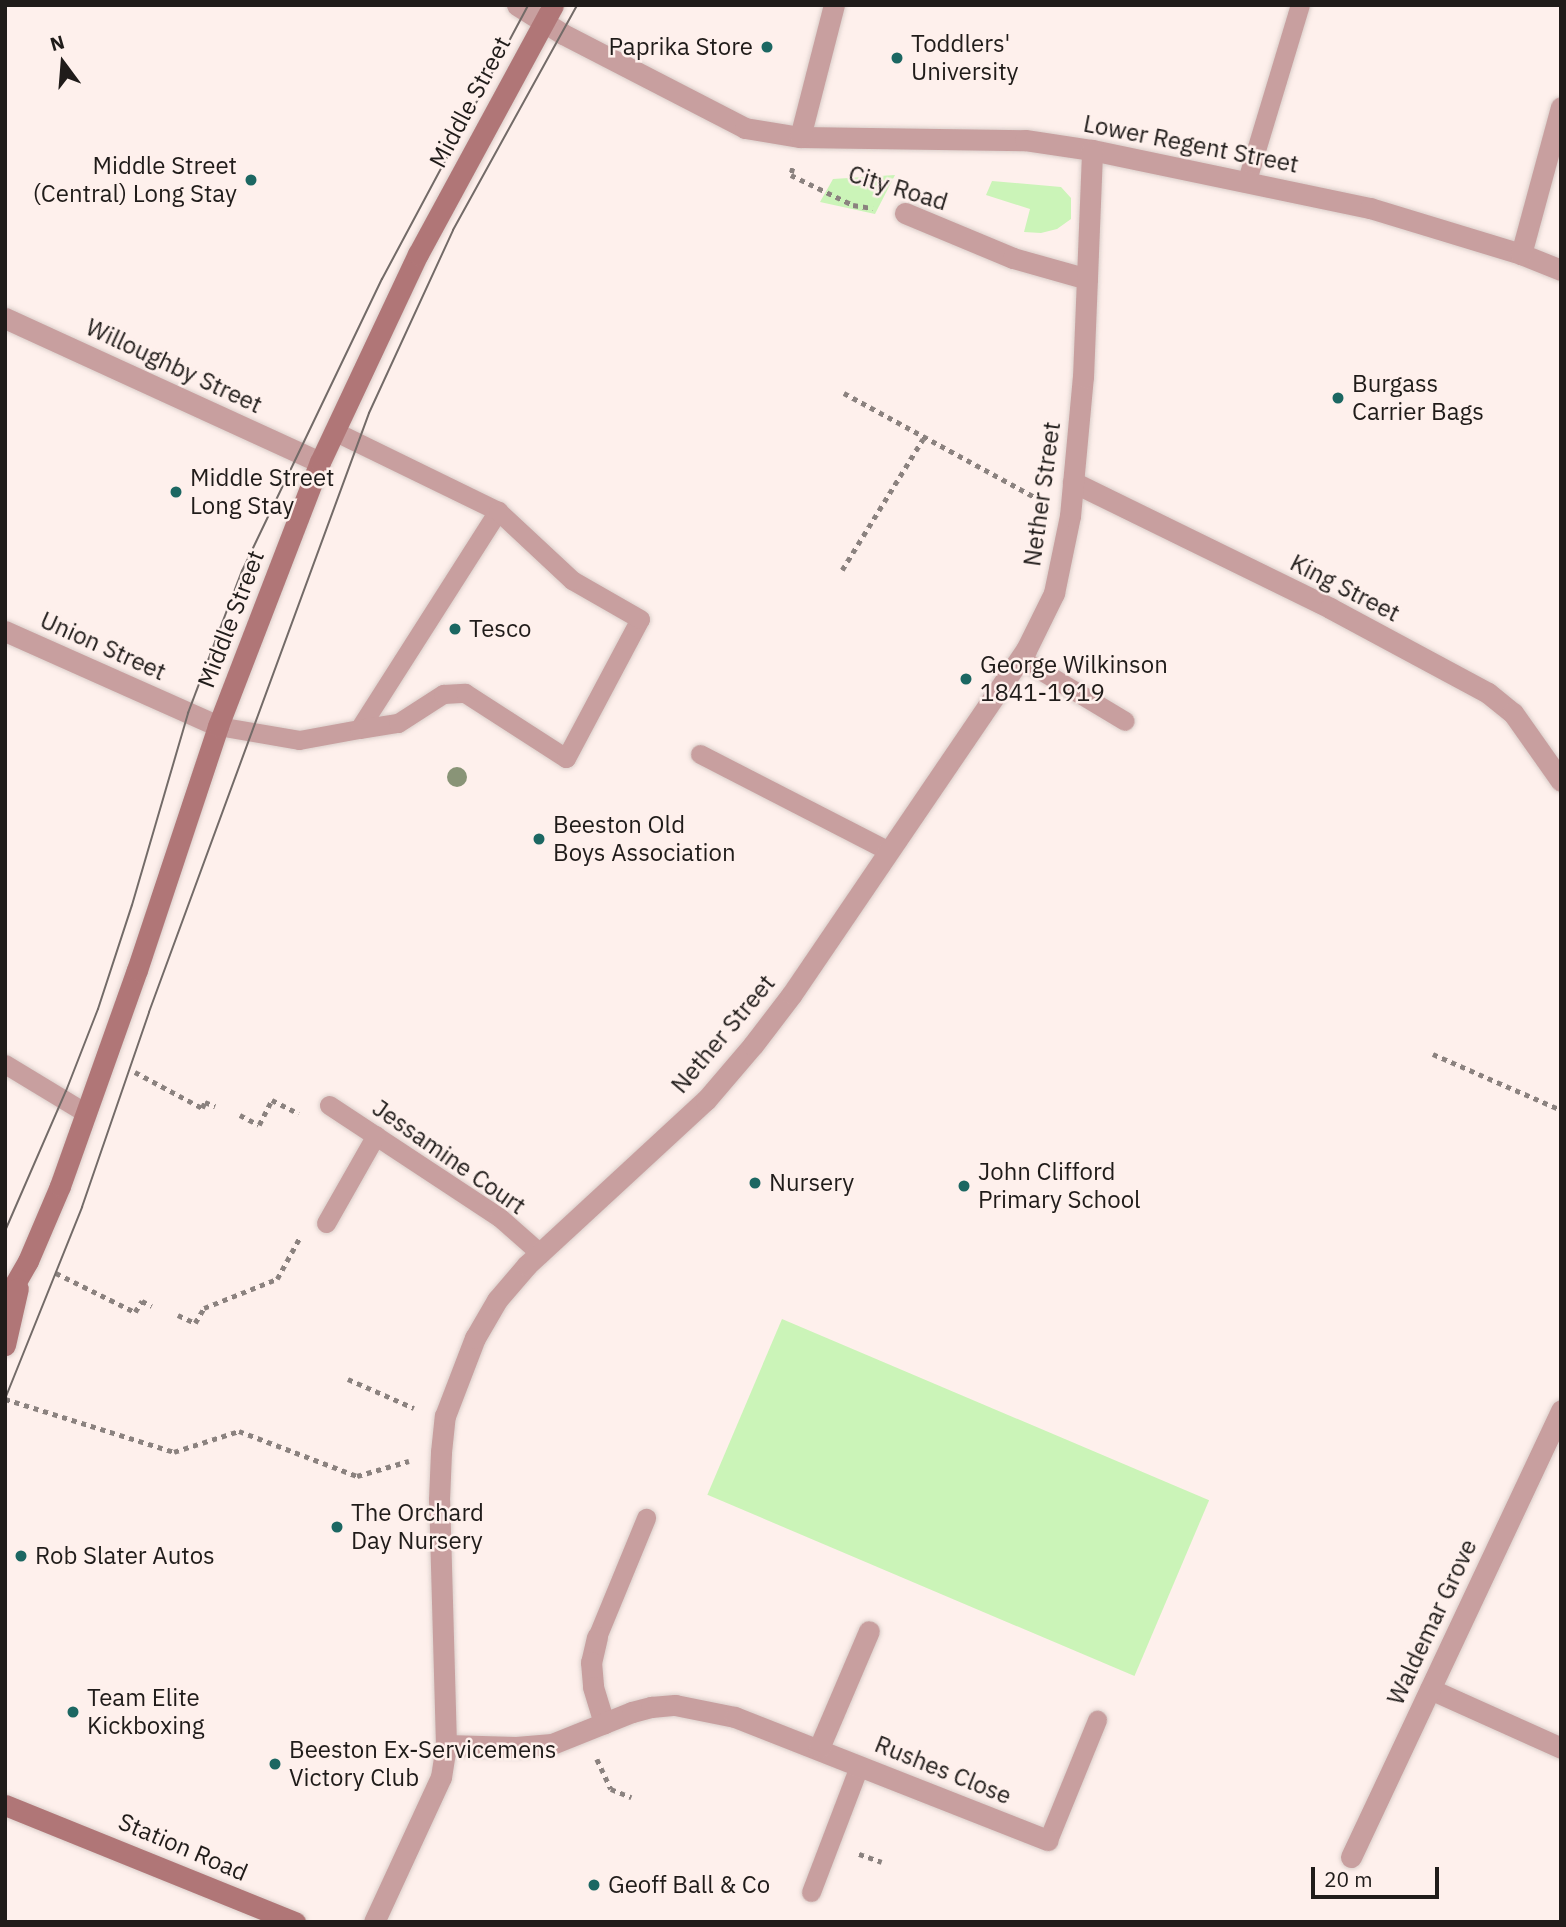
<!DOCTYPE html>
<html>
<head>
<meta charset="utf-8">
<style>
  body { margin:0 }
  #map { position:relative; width:1566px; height:1927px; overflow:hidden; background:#fef0ec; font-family:"IBM Plex Sans",sans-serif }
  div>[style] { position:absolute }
  .green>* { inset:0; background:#cbf4b8; transform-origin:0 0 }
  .path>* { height:4.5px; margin-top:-2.25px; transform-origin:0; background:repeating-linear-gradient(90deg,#8b827f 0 5px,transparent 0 10px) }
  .roads { filter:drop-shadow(0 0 2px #daceca) drop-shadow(0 0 2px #daceca) }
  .service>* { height:19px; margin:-9.5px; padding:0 9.5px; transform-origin:9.5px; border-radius:9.5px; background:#c89f9f }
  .minor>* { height:21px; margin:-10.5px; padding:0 10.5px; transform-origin:10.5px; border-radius:10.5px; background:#c89f9f }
  .secondary>* { height:21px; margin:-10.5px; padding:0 10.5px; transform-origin:10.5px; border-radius:10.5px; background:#b07677 }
  .tram>* { height:2px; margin:-1px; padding:0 1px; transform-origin:1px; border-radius:1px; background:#736b68 }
  .trees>* { width:20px; height:20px; margin:-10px; border-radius:50%; background:#899477 }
  .dots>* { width:19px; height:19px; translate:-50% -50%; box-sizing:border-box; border:4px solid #fef0ec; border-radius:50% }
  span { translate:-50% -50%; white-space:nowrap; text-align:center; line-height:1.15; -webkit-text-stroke:5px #fef0ec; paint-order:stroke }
  .poi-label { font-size:24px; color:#201c1a }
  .left { translate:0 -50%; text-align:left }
  .right { translate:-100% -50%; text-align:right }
  .street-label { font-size:24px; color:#201c1a }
  .frame { position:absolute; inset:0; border:7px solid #201c1a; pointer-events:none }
  .north { position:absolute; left:28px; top:28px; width:70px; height:70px; -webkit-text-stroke:5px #fef0ec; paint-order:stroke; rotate:344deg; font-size:19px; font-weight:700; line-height:28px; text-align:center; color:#201c1a }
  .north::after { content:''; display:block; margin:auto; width:24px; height:32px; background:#201c1a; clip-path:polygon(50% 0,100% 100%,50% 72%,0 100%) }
  .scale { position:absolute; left:1311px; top:1867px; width:128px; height:32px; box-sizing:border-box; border:4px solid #201c1a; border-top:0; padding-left:9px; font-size:21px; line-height:24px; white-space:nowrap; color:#201c1a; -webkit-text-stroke:5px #fef0ec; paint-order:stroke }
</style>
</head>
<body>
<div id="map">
  <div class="green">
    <div style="clip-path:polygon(895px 175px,875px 214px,820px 202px,833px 179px)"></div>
    <div style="clip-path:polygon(992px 181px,1061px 187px,1071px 198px,1071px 219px,1057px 229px,1041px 233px,1024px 232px,1030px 209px,986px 195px)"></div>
    <div style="left:782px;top:1319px;width:464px;height:191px;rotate:23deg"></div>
  </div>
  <div class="path">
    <div style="left:793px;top:168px;width:7px;rotate:106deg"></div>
    <div style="left:791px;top:175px;width:69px;rotate:25.8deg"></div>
    <div style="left:853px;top:205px;width:20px;rotate:9deg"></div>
    <div style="left:844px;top:393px;width:223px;rotate:28.6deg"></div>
    <div style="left:842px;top:570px;width:154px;rotate:-58.3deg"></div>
    <div style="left:1433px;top:1054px;width:140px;rotate:23.6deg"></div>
    <div style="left:135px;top:1072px;width:76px;rotate:28.2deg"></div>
    <div style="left:202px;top:1108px;width:7px;rotate:-63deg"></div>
    <div style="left:205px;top:1102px;width:11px;rotate:22deg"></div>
    <div style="left:240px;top:1115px;width:21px;rotate:28deg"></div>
    <div style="left:259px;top:1125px;width:28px;rotate:-63deg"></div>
    <div style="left:272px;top:1100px;width:30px;rotate:27deg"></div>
    <div style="left:56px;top:1273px;width:88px;rotate:26.3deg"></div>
    <div style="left:135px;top:1312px;width:13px;rotate:-58deg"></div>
    <div style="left:142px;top:1301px;width:11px;rotate:27deg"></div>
    <div style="left:178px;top:1315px;width:19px;rotate:25deg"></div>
    <div style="left:195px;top:1323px;width:17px;rotate:-59deg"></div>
    <div style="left:204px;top:1308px;width:79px;rotate:-21.7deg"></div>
    <div style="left:277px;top:1279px;width:46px;rotate:-61.2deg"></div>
    <div style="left:348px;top:1379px;width:72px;rotate:23.7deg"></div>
    <div style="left:5px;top:1399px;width:177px;rotate:17.4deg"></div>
    <div style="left:174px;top:1452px;width:68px;rotate:-17.9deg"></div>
    <div style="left:239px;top:1431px;width:126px;rotate:20.9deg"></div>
    <div style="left:357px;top:1476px;width:54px;rotate:-16.1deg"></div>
    <div style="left:597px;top:1759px;width:33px;rotate:65deg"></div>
    <div style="left:611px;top:1789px;width:22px;rotate:22deg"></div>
    <div style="left:859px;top:1854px;width:24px;rotate:19deg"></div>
  </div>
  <div class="roads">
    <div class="service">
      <div style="left:1247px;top:180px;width:183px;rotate:-73.2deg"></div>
      <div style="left:1020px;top:658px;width:122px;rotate:31deg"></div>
      <div style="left:218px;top:726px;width:82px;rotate:9.8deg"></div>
      <div style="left:299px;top:740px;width:61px;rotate:-10.4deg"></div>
      <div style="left:359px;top:729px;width:259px;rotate:-57.5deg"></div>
      <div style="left:498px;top:511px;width:180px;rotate:-154deg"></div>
      <div style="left:359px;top:729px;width:39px;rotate:-9deg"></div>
      <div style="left:398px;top:723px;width:54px;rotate:-32.8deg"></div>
      <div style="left:443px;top:694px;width:22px;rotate:-3deg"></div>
      <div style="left:465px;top:693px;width:120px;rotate:32.8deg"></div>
      <div style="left:566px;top:758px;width:157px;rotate:-62deg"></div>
      <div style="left:640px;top:619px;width:78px;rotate:-150.2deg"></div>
      <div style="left:572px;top:580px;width:101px;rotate:-137deg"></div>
      <div style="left:700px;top:754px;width:212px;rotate:27.2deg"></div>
      <div style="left:5px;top:1064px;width:95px;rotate:31.2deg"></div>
      <div style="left:329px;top:1105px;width:204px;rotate:33.4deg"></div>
      <div style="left:499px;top:1217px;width:55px;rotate:41.3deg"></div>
      <div style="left:326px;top:1223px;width:101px;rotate:-60.4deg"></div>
      <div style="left:597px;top:1637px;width:129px;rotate:-67.6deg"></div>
      <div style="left:1048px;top:1840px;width:130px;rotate:-67.8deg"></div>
      <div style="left:811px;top:1892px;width:135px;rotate:-69.1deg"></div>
    </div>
    <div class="minor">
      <div style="left:517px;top:5px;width:54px;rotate:32.2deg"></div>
      <div style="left:563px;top:34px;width:205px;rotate:27.3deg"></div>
      <div style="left:745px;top:128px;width:56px;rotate:9.3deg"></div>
      <div style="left:800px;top:137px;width:225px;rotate:0.8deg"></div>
      <div style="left:1025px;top:140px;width:68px;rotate:8.5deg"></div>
      <div style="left:1092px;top:150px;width:284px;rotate:11.8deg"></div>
      <div style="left:1370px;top:208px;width:158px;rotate:16.9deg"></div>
      <div style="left:1521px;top:254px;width:43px;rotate:21.8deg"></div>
      <div style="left:800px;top:137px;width:136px;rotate:-75.6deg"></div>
      <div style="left:905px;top:213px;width:117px;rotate:22.6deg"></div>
      <div style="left:1013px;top:258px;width:77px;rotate:15.8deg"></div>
      <div style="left:1521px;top:254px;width:152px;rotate:-74.8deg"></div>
      <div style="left:5px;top:318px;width:346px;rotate:24.6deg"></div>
      <div style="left:1073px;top:482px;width:286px;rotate:26.1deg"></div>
      <div style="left:1330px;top:608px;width:179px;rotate:28.3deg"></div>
      <div style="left:1488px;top:693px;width:32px;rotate:39deg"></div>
      <div style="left:1513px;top:713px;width:83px;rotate:54.8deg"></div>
      <div style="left:5px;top:631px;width:233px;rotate:24deg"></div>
      <div style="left:597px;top:1637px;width:26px;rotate:103deg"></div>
      <div style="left:591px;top:1662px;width:25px;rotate:85deg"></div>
      <div style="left:593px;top:1687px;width:38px;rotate:73deg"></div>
      <div style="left:1430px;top:1689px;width:144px;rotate:24.2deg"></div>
      <div style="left:446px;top:1745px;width:70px;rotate:1.6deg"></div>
      <div style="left:516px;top:1747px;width:36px;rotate:-5deg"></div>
      <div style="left:552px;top:1744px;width:86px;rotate:-21.8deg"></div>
      <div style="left:632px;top:1712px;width:20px;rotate:-15deg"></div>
      <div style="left:651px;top:1707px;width:24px;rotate:-5deg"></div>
      <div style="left:675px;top:1705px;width:61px;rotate:11.3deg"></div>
      <div style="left:735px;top:1717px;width:336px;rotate:21.5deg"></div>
      <div style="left:819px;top:1748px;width:127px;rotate:-66.9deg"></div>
      <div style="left:1351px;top:1857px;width:494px;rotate:-64.8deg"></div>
      <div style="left:374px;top:1922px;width:160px;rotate:-65.2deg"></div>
      <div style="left:441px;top:1777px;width:32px;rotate:-81deg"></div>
      <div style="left:446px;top:1745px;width:245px;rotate:-91.6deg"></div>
      <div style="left:439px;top:1500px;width:48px;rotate:-87.6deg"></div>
      <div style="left:441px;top:1452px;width:36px;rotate:-84deg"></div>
      <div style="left:445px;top:1416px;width:84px;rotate:-69deg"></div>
      <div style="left:475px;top:1338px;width:44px;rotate:-59.9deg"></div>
      <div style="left:497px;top:1300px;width:46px;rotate:-49.4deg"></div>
      <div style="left:527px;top:1265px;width:243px;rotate:-42.7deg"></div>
      <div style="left:706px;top:1100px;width:72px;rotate:-49.5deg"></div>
      <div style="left:753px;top:1045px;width:64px;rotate:-52.6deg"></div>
      <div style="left:792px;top:994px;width:416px;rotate:-55.8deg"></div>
      <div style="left:1026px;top:650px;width:64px;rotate:-63.8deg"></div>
      <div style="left:1054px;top:593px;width:79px;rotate:-78.3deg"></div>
      <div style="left:1070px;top:516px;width:140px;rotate:-84.7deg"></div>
      <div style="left:1083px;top:377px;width:227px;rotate:-87.7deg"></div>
    </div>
    <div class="secondary">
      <div style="left:5px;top:1301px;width:46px;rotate:-60.1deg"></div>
      <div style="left:28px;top:1261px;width:82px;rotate:-66.9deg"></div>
      <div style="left:60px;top:1186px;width:229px;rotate:-70.4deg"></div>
      <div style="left:137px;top:970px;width:257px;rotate:-71.6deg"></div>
      <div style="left:218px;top:726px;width:283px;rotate:-68.9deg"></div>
      <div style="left:320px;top:462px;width:230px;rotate:-64.8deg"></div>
      <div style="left:418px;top:254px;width:283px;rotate:-61.5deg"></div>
      <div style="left:5px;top:1345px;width:58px;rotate:-77.2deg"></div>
      <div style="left:5px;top:1805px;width:313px;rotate:22deg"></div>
    </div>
  </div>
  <div class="tram">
    <div style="left:5px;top:1231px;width:153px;rotate:-66.5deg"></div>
    <div style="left:66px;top:1091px;width:88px;rotate:-68.7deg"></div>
    <div style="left:98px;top:1009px;width:109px;rotate:-71.9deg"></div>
    <div style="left:132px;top:905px;width:200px;rotate:-73.7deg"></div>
    <div style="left:188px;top:713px;width:152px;rotate:-69.2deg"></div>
    <div style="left:242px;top:571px;width:324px;rotate:-64.4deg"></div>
    <div style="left:382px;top:279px;width:310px;rotate:-61.9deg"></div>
    <div style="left:5px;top:1399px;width:207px;rotate:-68.1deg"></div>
    <div style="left:82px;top:1207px;width:206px;rotate:-71deg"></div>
    <div style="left:149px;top:1012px;width:638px;rotate:-69.83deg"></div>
    <div style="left:369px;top:413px;width:201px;rotate:-65.3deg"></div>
    <div style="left:453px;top:230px;width:257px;rotate:-61.1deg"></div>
  </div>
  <div class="trees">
    <div style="left:457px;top:777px"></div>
  </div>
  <div class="dots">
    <div style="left:767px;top:47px;background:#1c6762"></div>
    <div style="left:897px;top:58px;background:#1c6762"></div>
    <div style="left:251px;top:180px;background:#1c6762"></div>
    <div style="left:1338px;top:398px;background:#1c6762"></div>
    <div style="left:176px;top:492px;background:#1c6762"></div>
    <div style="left:455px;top:629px;background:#1c6762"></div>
    <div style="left:966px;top:679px;background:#1c6762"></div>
    <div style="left:539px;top:839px;background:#1c6762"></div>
    <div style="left:755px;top:1183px;background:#1c6762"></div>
    <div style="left:964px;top:1186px;background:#1c6762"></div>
    <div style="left:337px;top:1527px;background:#1c6762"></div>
    <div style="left:21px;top:1556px;background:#1c6762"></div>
    <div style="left:73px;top:1712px;background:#1c6762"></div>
    <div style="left:275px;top:1764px;background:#1c6762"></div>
    <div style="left:594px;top:1885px;background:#1c6762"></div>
  </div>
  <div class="poi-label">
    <span class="left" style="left:911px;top:58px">Toddlers'<br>University</span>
    <span class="right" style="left:753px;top:47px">Paprika Store</span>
    <span class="right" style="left:237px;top:180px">Middle Street<br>(Central) Long Stay</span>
    <span class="left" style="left:1352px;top:398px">Burgass<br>Carrier Bags</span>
    <span class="left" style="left:190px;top:492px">Middle Street<br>Long Stay</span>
    <span class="left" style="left:469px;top:629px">Tesco</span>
    <span class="left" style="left:980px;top:679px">George Wilkinson<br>1841-1919</span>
    <span class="left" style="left:553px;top:839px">Beeston Old<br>Boys Association</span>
    <span class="left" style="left:978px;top:1186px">John Clifford<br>Primary School</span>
    <span class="left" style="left:769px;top:1183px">Nursery</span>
    <span class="left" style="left:351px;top:1527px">The Orchard<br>Day Nursery</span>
    <span class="left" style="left:35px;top:1556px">Rob Slater Autos</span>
    <span class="left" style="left:87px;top:1712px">Team Elite<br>Kickboxing</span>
    <span class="left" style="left:289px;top:1764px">Beeston Ex-Servicemens<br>Victory Club</span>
    <span class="left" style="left:608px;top:1885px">Geoff Ball &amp; Co</span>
  </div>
  <div class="street-label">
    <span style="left:470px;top:102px;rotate:-62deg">Middle Street</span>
    <span style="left:1191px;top:144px;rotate:11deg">Lower Regent Street</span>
    <span style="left:898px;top:188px;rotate:17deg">City Road</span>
    <span style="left:174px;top:366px;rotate:25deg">Willoughby Street</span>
    <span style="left:1042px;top:494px;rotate:-82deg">Nether Street</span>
    <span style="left:1345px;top:588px;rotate:27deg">King Street</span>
    <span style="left:231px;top:619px;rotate:-69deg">Middle Street</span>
    <span style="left:103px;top:646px;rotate:24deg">Union Street</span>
    <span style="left:723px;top:1034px;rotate:-50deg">Nether Street</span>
    <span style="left:449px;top:1157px;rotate:35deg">Jessamine Court</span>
    <span style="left:1432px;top:1622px;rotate:-65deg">Waldemar Grove</span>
    <span style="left:943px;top:1770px;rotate:22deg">Rushes Close</span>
    <span style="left:183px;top:1847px;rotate:23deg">Station Road</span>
  </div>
  <div class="frame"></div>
  <div class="north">N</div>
  <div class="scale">20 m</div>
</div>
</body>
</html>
